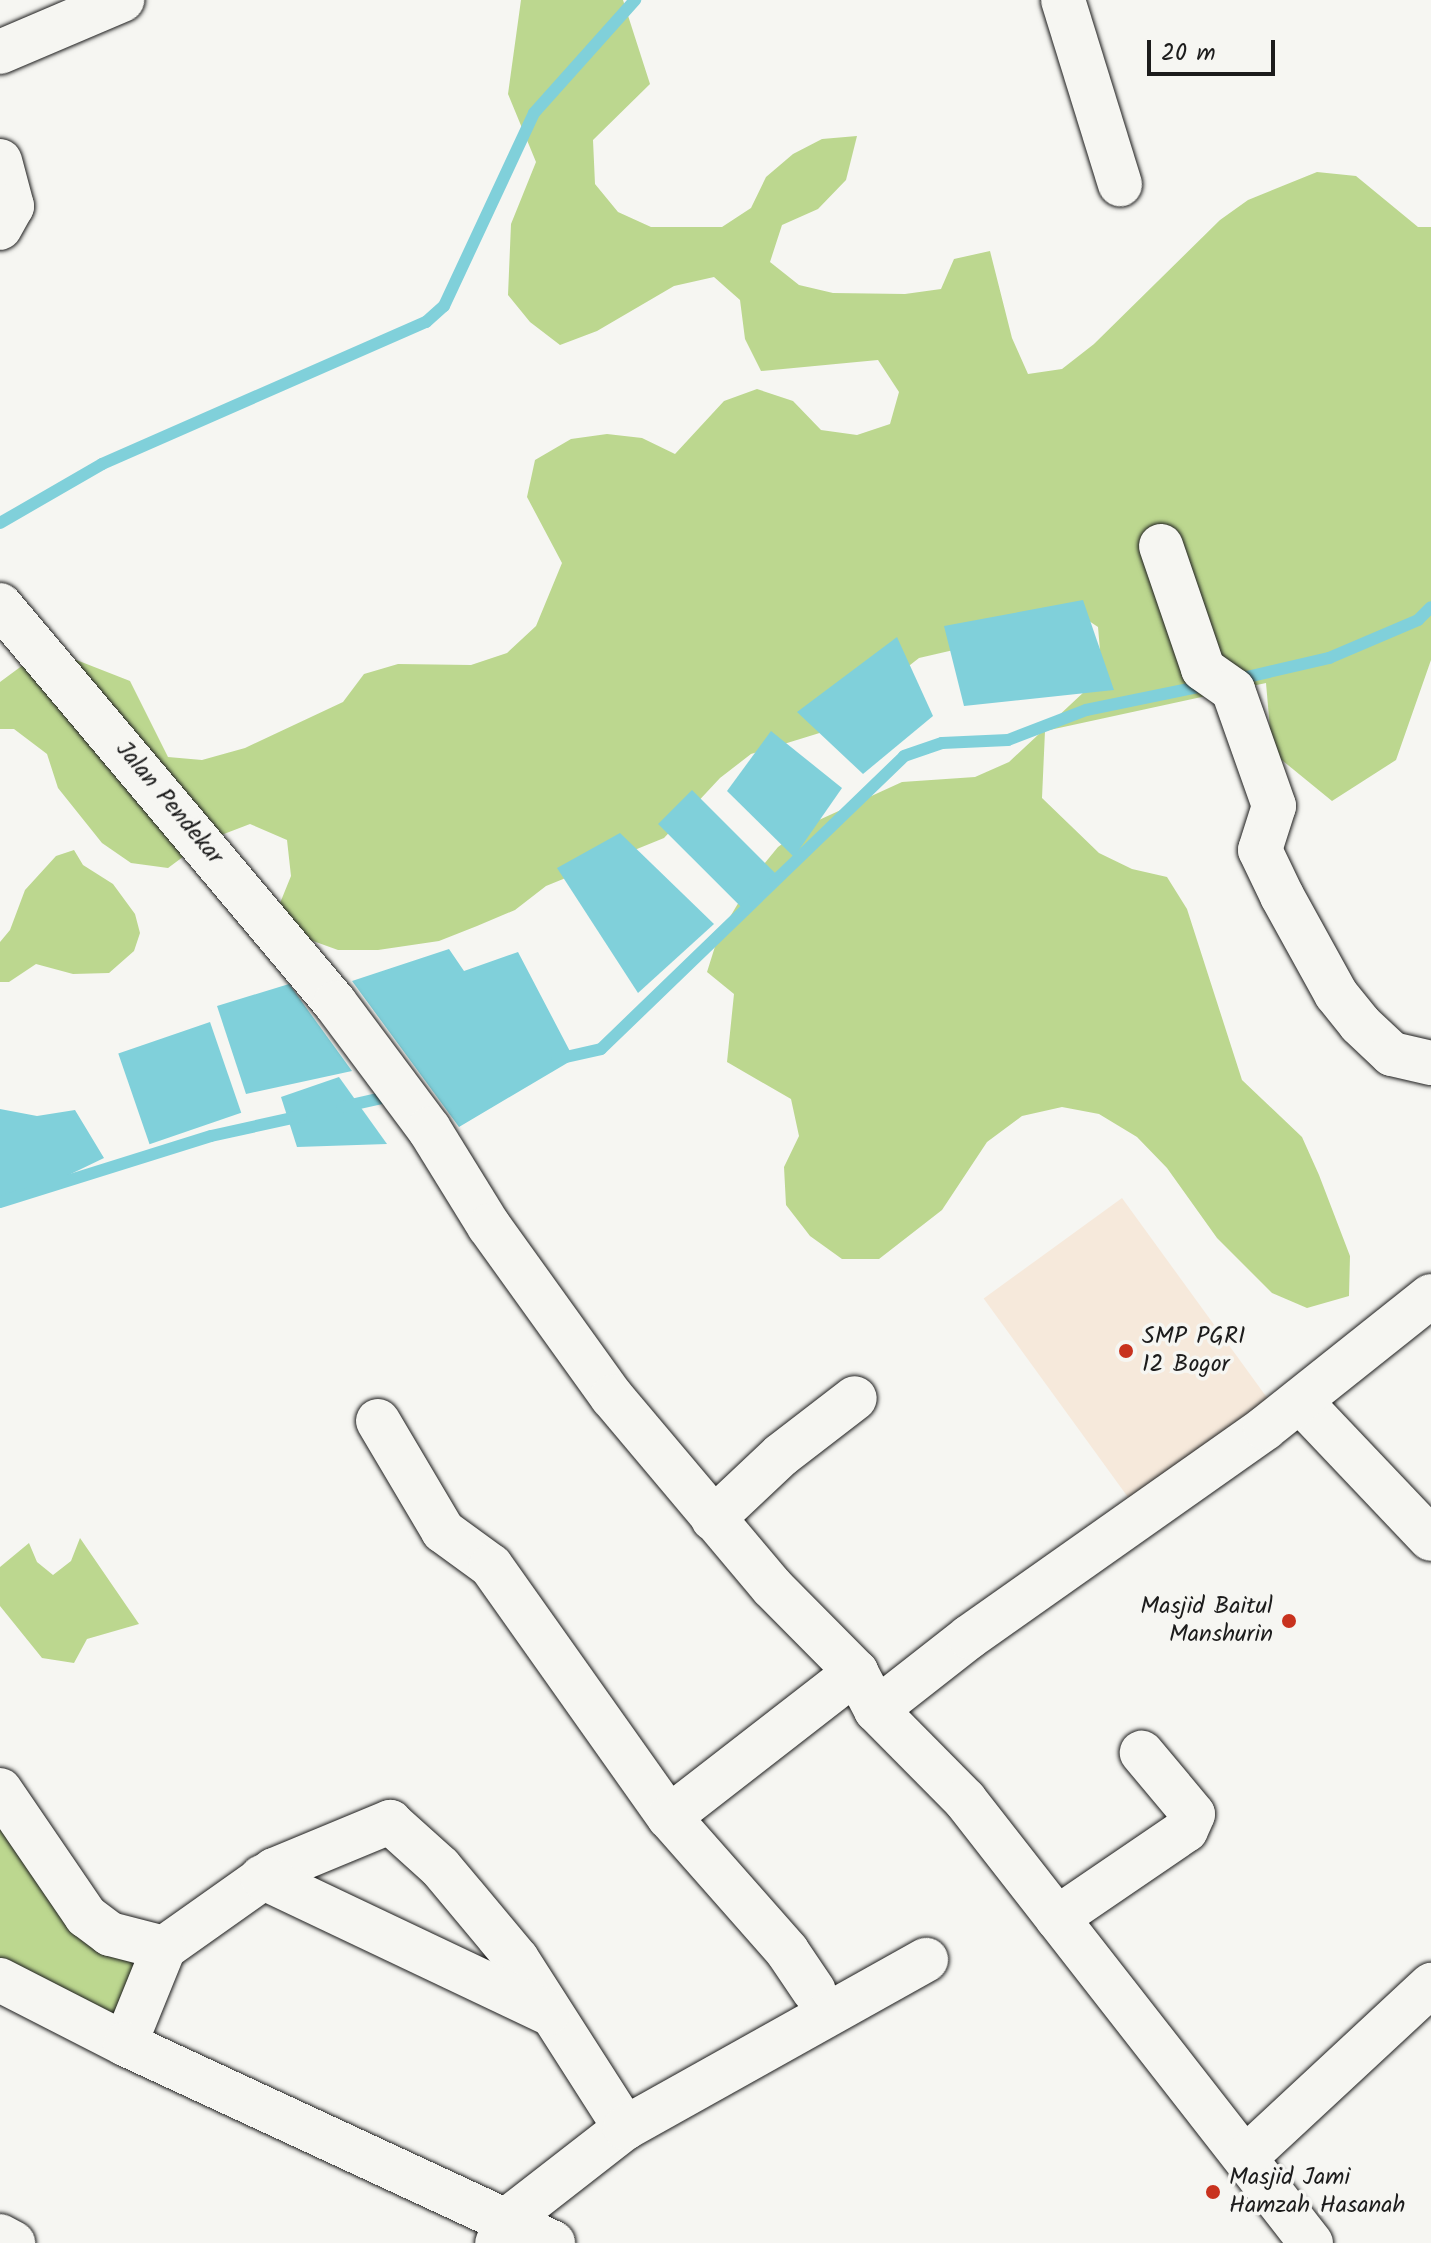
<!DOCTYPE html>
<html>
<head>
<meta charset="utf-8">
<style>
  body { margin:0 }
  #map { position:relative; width:1431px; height:2243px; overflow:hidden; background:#f6f6f2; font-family:Kalam,sans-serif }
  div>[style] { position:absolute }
  .built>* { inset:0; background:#f6e9db; transform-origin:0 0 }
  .green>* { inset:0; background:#bcd78f }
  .water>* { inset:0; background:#80d0da; transform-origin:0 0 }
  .stream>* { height:12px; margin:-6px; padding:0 6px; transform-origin:6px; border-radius:6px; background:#80d0da }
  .roads { filter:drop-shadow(0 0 2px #1c1c1c) drop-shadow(0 0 2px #1c1c1c) }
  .minor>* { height:44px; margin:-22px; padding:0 22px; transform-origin:22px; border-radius:22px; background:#f6f6f2 }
  .dots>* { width:22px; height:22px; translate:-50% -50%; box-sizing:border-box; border:4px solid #f6f6f2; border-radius:50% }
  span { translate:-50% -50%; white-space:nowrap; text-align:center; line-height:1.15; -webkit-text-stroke:7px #f6f6f2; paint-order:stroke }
  .street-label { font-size:24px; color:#1c1c1c }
  .poi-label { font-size:24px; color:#1c1c1c }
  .left { translate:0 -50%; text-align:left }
  .right { translate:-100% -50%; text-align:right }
  .scale { position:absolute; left:1147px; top:40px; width:128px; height:36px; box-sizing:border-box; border:4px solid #1c1c1c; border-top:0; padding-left:10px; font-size:24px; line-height:28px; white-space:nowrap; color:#1c1c1c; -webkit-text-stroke:6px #f6f6f2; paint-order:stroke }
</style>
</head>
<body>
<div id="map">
  <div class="built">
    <div style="left:1122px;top:1198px;width:253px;height:171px;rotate:54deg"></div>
  </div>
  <div class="green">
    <div style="clip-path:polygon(521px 0,623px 0,650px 84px,593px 140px,595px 184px,618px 212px,651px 227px,722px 227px,751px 208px,766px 177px,793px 154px,822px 139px,857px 136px,846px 180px,818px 209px,782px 225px,770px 262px,799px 285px,833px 293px,905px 294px,941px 289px,954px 259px,990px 251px,1012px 338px,1028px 374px,1062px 369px,1094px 344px,1220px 220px,1248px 200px,1317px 172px,1356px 176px,1418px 227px,1431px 227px,1431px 660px,1396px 760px,1332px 801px,1272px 752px,1266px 683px,1045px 731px,1042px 798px,1099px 853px,1132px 869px,1167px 877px,1187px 909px,1242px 1080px,1302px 1137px,1319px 1175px,1350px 1256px,1349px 1296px,1307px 1308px,1272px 1293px,1217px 1238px,1167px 1168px,1137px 1137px,1099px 1114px,1062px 1107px,1022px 1116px,987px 1142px,942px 1210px,879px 1259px,842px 1259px,810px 1236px,786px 1205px,784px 1167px,799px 1136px,791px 1099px,727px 1062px,734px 994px,707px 972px,718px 937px,755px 875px,778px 847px,808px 825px,902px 782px,975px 777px,1009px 762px,1085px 691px,1101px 662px,1098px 627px,1068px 607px,958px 649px,919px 658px,826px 731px,751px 754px,720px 778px,664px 838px,546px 886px,515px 910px,477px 926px,439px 941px,378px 950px,338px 950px,302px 937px,276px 913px,291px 876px,287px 840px,250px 824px,203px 842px,168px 868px,131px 863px,102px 843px,58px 788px,47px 754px,14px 729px,0 729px,0 682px,23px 665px,56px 652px,130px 681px,168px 757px,202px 760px,245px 748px,343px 702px,364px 674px,398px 664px,471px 665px,507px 653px,536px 626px,562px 563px,527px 497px,535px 460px,571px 439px,607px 434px,642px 438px,675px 454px,724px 401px,757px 389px,793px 401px,821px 430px,857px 435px,890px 424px,899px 392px,878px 360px,761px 371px,745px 339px,740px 300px,714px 277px,674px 286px,597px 331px,560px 345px,530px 322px,508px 295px,511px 224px,536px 162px,508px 94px)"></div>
    <div style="clip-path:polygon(74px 850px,83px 865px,113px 884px,135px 914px,140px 933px,134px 951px,109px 973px,73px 974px,36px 964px,9px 982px,0 982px,0 942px,10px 930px,25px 890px,56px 856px)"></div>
    <div style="clip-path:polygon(80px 1538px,139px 1624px,87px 1639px,74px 1663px,42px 1658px,0 1606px,0 1567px,29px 1543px,37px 1562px,53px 1575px,71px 1561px)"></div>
    <div style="clip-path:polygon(0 1806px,145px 1963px,116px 2020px,0 1966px)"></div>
  </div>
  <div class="water">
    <div style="clip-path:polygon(1083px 600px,1114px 690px,964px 706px,944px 626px)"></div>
    <div style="clip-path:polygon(897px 637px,933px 716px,863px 774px,797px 712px)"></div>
    <div style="clip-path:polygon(771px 731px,842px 788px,794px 857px,727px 791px)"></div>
    <div style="left:692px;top:790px;width:120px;height:48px;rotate:45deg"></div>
    <div style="clip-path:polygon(620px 833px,714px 924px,638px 993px,557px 868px)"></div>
    <div style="clip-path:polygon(449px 949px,464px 971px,518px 952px,574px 1059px,459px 1127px,352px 981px)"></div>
    <div style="clip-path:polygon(289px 984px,352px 1071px,246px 1094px,217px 1006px)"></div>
    <div style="left:210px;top:1022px;width:96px;height:97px;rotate:71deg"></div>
    <div style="clip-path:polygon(339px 1077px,387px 1144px,297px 1147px,281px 1097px)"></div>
    <div style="clip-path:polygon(0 1109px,37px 1116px,75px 1110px,104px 1158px,0 1208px)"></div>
  </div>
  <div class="stream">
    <div style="left:0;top:523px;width:118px;rotate:-30deg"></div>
    <div style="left:102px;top:464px;width:354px;rotate:-23.7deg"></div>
    <div style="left:426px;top:322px;width:24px;rotate:-42deg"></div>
    <div style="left:444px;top:306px;width:213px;rotate:-65deg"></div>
    <div style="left:534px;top:113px;width:152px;rotate:-48.2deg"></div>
    <div style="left:1234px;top:680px;width:98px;rotate:-13deg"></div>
    <div style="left:1329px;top:658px;width:97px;rotate:-23.1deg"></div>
    <div style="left:1418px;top:620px;width:18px;rotate:-45deg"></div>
    <div style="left:557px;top:1059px;width:45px;rotate:-12.8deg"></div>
    <div style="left:601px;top:1049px;width:421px;rotate:-44deg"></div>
    <div style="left:904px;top:756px;width:40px;rotate:-18.9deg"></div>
    <div style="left:942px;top:743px;width:66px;rotate:-2.6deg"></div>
    <div style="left:1008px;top:740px;width:84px;rotate:-21deg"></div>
    <div style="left:1086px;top:710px;width:125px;rotate:-11.6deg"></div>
    <div style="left:342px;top:1107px;width:54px;rotate:-12.8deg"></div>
    <div style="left:0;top:1202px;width:221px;rotate:-17.4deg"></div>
    <div style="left:211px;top:1136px;width:92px;rotate:-12.5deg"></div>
  </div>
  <div class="roads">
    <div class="minor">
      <div style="left:1063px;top:0;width:193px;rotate:72.8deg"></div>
      <div style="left:0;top:52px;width:133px;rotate:-23.1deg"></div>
      <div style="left:0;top:161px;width:47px;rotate:75.1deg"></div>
      <div style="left:12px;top:206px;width:25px;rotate:119deg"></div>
      <div style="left:1161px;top:546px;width:130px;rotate:71.1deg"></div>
      <div style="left:1203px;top:669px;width:37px;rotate:35deg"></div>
      <div style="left:1233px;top:690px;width:123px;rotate:70.5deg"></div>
      <div style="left:1274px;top:806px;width:46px;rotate:107.7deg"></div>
      <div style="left:1260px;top:850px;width:51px;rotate:64.4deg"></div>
      <div style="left:1282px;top:896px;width:112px;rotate:61.1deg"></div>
      <div style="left:1336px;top:994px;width:38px;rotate:51deg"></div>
      <div style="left:1360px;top:1024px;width:44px;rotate:43.2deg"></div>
      <div style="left:1392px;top:1054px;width:40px;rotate:13deg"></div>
      <div style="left:0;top:605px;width:520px;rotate:49.91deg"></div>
      <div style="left:335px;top:1003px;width:157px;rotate:53.3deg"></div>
      <div style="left:429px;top:1129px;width:114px;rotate:58.3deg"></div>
      <div style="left:489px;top:1226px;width:211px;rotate:54.3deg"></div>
      <div style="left:612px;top:1397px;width:248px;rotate:49.9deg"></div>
      <div style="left:772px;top:1587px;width:120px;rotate:45.3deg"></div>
      <div style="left:856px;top:1672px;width:43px;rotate:62.2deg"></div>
      <div style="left:876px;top:1710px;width:127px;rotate:45.3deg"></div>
      <div style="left:965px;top:1800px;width:562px;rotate:52.01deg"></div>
      <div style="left:1300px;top:1401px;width:190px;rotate:46.5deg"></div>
      <div style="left:378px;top:1421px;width:128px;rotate:59.4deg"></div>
      <div style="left:443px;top:1531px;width:59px;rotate:36.1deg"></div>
      <div style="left:491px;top:1566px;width:308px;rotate:54.7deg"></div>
      <div style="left:669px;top:1817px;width:179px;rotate:48.6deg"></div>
      <div style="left:787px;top:1951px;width:48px;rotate:56deg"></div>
      <div style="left:713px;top:1519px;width:93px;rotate:-43.3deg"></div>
      <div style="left:781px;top:1455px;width:93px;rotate:-37.6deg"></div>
      <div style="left:876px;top:1710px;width:118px;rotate:-38.1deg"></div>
      <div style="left:969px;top:1637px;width:362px;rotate:-35.2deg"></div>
      <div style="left:1265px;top:1428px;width:212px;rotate:-38.5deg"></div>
      <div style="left:0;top:1790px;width:153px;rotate:55.7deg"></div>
      <div style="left:86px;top:1916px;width:30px;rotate:37deg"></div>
      <div style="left:110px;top:1934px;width:56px;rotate:14.5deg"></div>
      <div style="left:164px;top:1948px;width:135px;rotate:-35.3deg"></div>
      <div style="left:274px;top:1870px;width:126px;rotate:-22.5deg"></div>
      <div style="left:390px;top:1822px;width:67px;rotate:42deg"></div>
      <div style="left:440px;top:1867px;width:120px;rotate:50.1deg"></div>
      <div style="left:517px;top:1959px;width:201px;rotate:57.4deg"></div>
      <div style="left:625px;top:2128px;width:150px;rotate:142.1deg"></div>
      <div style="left:507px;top:2220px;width:25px;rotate:113deg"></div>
      <div style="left:669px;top:1817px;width:237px;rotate:-37.8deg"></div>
      <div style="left:262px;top:1877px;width:317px;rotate:25.4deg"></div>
      <div style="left:1057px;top:1918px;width:156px;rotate:-34.3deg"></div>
      <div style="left:1186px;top:1830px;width:17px;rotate:-66deg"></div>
      <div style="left:1193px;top:1814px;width:80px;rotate:-129.9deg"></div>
      <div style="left:0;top:1980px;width:140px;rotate:27.1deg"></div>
      <div style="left:125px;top:2044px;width:104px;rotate:-67.9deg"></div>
      <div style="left:125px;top:2044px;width:472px;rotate:24.9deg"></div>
      <div style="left:625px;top:2128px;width:345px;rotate:-29.2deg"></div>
      <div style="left:1246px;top:2157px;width:253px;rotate:-42.9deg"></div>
      <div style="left:0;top:2236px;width:15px;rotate:28deg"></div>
    </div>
  </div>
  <div class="dots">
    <div style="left:1126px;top:1351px;background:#c8321e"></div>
    <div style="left:1289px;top:1621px;background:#c8321e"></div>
    <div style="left:1213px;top:2192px;background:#c8321e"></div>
  </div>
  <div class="street-label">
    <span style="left:169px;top:803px;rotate:50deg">Jalan Pendekar</span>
  </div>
  <div class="poi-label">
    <span class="left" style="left:1142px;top:1351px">SMP PGRI<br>12 Bogor</span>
    <span class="right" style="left:1273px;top:1621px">Masjid Baitul<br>Manshurin</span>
    <span class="left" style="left:1229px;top:2192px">Masjid Jami<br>Hamzah Hasanah</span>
  </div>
  <div class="scale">20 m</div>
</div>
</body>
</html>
